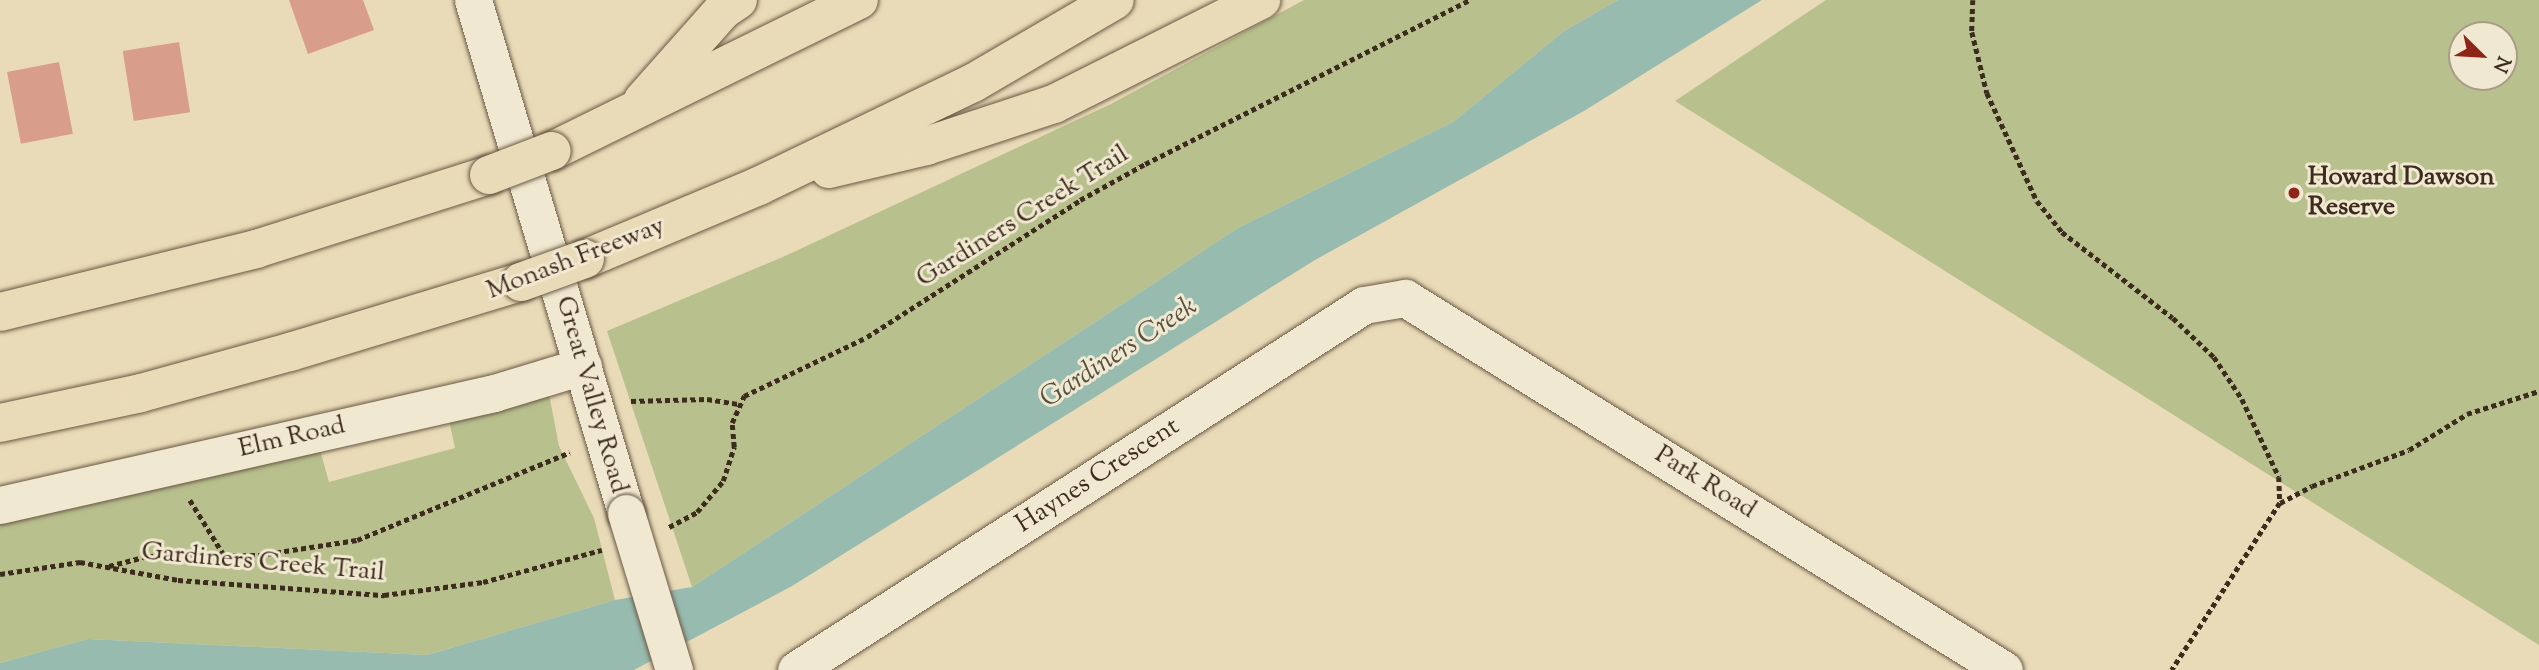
<!DOCTYPE html>
<html>
<head>
<meta charset="utf-8">
<style>
  body { margin:0 }
  #map { position:relative; width:2539px; height:670px; overflow:hidden; background:#eadbb8; font-family:"Sorts Mill Goudy",serif }
  div>[style] { position:absolute }
  .green>* { inset:0; background:#b8c08e }
  .water>* { inset:0; background:#98bbb0 }
  .building>* { inset:0; background:#d89e8b; transform-origin:0 0 }
  .path>* { height:4.5px; margin-top:-2.25px; transform-origin:0; background:repeating-linear-gradient(90deg,#3d2c1d 0 5px,transparent 0 8.5px) }
  .roads { filter:drop-shadow(0 0 2px #685844) drop-shadow(0 0 2px #685844) }
  .minor>* { height:37px; margin:-18.5px; padding:0 18.5px; transform-origin:18.5px; border-radius:18.5px; background:#f1e8d1 }
  .highway>* { height:38px; margin:-19px; padding:0 19px; transform-origin:19px; border-radius:19px; background:#eadbb8 }
  .bridges { filter:drop-shadow(0 0 2px #685844) drop-shadow(0 0 2px #685844) }
  .minor-bridge>* { height:37px; margin:-18.5px; padding:0 18.5px; transform-origin:18.5px; border-radius:18.5px; background:#f1e8d1 }
  .highway-bridge>* { height:38px; margin:-19px; padding:0 19px; transform-origin:19px; border-radius:19px; background:#eadbb8 }
  .dots>* { width:19px; height:19px; translate:-50% -50%; box-sizing:border-box; border:4px solid #f1e8d1; border-radius:50% }
  span { translate:-50% -50%; white-space:nowrap; text-align:center; line-height:1.15; -webkit-text-stroke:6px #f1e8d1; paint-order:stroke }
  .poi-label { font-size:26px; color:#3d2c1d; font-weight:700 }
  .left { translate:0 -50%; text-align:left }
  .street-label { font-size:26px; color:#3d2c1d }
  .water-label { font-size:28px; color:#545042; font-style:italic }
  .north { position:absolute; left:2448px; top:21px; width:70px; height:70px; box-sizing:border-box; background:#f1e8d1; border:2px solid #a99d89; border-radius:50%; rotate:114deg; font-size:19px; font-weight:700; line-height:28px; text-align:center; color:#3d2c1d }
  .north::after { content:''; display:block; margin:auto; width:24px; height:32px; background:#8f2418; clip-path:polygon(50% 0,100% 100%,50% 72%,0 100%) }
</style>
</head>
<body>
<div id="map">
  <div class="green">
    <div style="clip-path:polygon(1304px 0,1618px 0,1564px 31px,1453px 122px,1238px 228px,692px 587px,607px 331px,785px 256px,1111px 104px)"></div>
    <div style="clip-path:polygon(evenodd,1826px 0,2539px 0,2539px 645px,1675px 101px,1826px 0,2462px 35px,2504px 35px,2504px 77px,2462px 77px,2462px 35px)"></div>
    <div style="clip-path:polygon(549px 394px,559px 446px,594px 518px,615px 600px,427px 655px,88px 639px,0 663px,0 518px,320px 450px,329px 482px,455px 448px,448px 416px)"></div>
  </div>
  <div class="water">
    <div style="clip-path:polygon(1618px 0,1762px 0,1584px 111px,1315px 260px,792px 586px,634px 670px,0 670px,0 663px,88px 639px,427px 655px,615px 600px,692px 587px,1238px 228px,1453px 122px,1564px 31px)"></div>
  </div>
  <div class="building">
    <div style="clip-path:polygon(289px 0,363px 0,374px 30px,308px 54px)"></div>
    <div style="left:179px;top:42px;width:71px;height:57px;rotate:81deg"></div>
    <div style="left:59px;top:62px;width:73px;height:53px;rotate:79deg"></div>
  </div>
  <div class="path">
    <div style="left:1973px;top:0;width:32px;rotate:92deg"></div>
    <div style="left:1972px;top:32px;width:63px;rotate:76.2deg"></div>
    <div style="left:1987px;top:93px;width:119px;rotate:65.2deg"></div>
    <div style="left:2037px;top:201px;width:40px;rotate:51deg"></div>
    <div style="left:2062px;top:232px;width:140px;rotate:37.8deg"></div>
    <div style="left:2173px;top:318px;width:57px;rotate:43.6deg"></div>
    <div style="left:2214px;top:357px;width:50px;rotate:56.3deg"></div>
    <div style="left:2242px;top:399px;width:86px;rotate:64.6deg"></div>
    <div style="left:2279px;top:477px;width:26px;rotate:88deg"></div>
    <div style="left:2280px;top:503px;width:199px;rotate:122.9deg"></div>
    <div style="left:631px;top:401px;width:76px;rotate:-1.5deg"></div>
    <div style="left:707px;top:399px;width:31px;rotate:9deg"></div>
    <div style="left:190px;top:500px;width:65px;rotate:58.3deg"></div>
    <div style="left:2280px;top:503px;width:36px;rotate:-28deg"></div>
    <div style="left:2312px;top:486px;width:103px;rotate:-20.4deg"></div>
    <div style="left:2409px;top:450px;width:68px;rotate:-31.8deg"></div>
    <div style="left:2467px;top:414px;width:76px;rotate:-17.7deg"></div>
    <div style="left:669px;top:527px;width:32px;rotate:-28deg"></div>
    <div style="left:697px;top:512px;width:40px;rotate:-50deg"></div>
    <div style="left:723px;top:481px;width:36px;rotate:-72deg"></div>
    <div style="left:734px;top:447px;width:24px;rotate:-95deg"></div>
    <div style="left:732px;top:423px;width:30px;rotate:-66deg"></div>
    <div style="left:744px;top:396px;width:136px;rotate:-25.6deg"></div>
    <div style="left:867px;top:337px;width:253px;rotate:-32.7deg"></div>
    <div style="left:1080px;top:200px;width:74px;rotate:-29deg"></div>
    <div style="left:1145px;top:164px;width:364px;rotate:-26.8deg"></div>
    <div style="left:109px;top:566px;width:40px;rotate:-14.4deg"></div>
    <div style="left:148px;top:556px;width:111px;rotate:-0.5deg"></div>
    <div style="left:259px;top:555px;width:99px;rotate:-8.7deg"></div>
    <div style="left:357px;top:540px;width:230px;rotate:-22.4deg"></div>
    <div style="left:0;top:574px;width:81px;rotate:-8.5deg"></div>
    <div style="left:80px;top:562px;width:100px;rotate:10.4deg"></div>
    <div style="left:178px;top:580px;width:207px;rotate:4.2deg"></div>
    <div style="left:384px;top:595px;width:100px;rotate:-7.5deg"></div>
    <div style="left:483px;top:582px;width:123px;rotate:-15.1deg"></div>
  </div>
  <div class="roads">
    <div class="minor">
      <div style="left:473px;top:0;width:535px;rotate:73.39deg"></div>
      <div style="left:0;top:505px;width:507px;rotate:-12.77deg"></div>
      <div style="left:494px;top:393px;width:93px;rotate:-16.9deg"></div>
      <div style="left:796px;top:670px;width:675px;rotate:-32.73deg"></div>
      <div style="left:1364px;top:305px;width:42px;rotate:-9.7deg"></div>
      <div style="left:1405px;top:298px;width:705px;rotate:31.84deg"></div>
    </div>
    <div class="highway">
      <div style="left:643px;top:100px;width:120px;rotate:-48.4deg"></div>
      <div style="left:723px;top:10px;width:18px;rotate:-34deg"></div>
      <div style="left:552px;top:151px;width:342px;rotate:-26.2deg"></div>
      <div style="left:829px;top:169px;width:100px;rotate:-13.3deg"></div>
      <div style="left:926px;top:146px;width:135px;rotate:-18.2deg"></div>
      <div style="left:1054px;top:104px;width:232px;rotate:-26.7deg"></div>
      <div style="left:585px;top:259px;width:189px;rotate:-22.8deg"></div>
      <div style="left:759px;top:186px;width:237px;rotate:-25.7deg"></div>
      <div style="left:973px;top:83px;width:164px;rotate:-30.3deg"></div>
      <div style="left:0;top:312px;width:264px;rotate:-13.8deg"></div>
      <div style="left:256px;top:249px;width:244px;rotate:-17.6deg"></div>
      <div style="left:0;top:423px;width:144px;rotate:-12deg"></div>
      <div style="left:141px;top:393px;width:155px;rotate:-15.4deg"></div>
      <div style="left:290px;top:352px;width:241px;rotate:-16.9deg"></div>
    </div>
  </div>
  <div class="bridges">
    <div class="minor-bridge">
      <div style="left:626px;top:513px;width:164px;rotate:73deg"></div>
    </div>
    <div class="highway-bridge">
      <div style="left:489px;top:175px;width:67px;rotate:-20.9deg"></div>
      <div style="left:521px;top:282px;width:68px;rotate:-19.8deg"></div>
    </div>
  </div>
  <div class="dots">
    <div style="left:2294px;top:193px;background:#8f2418"></div>
  </div>
  <div class="poi-label">
    <span class="left" style="left:2308px;top:193px">Howard Dawson<br>Reserve</span>
  </div>
  <div class="street-label">
    <span style="left:1023px;top:217px;rotate:-32deg">Gardiners Creek Trail</span>
    <span style="left:576px;top:259px;rotate:-21deg">Monash Freeway</span>
    <span style="left:591px;top:395px;rotate:74deg">Great Valley Road</span>
    <span style="left:292px;top:438px;rotate:-13deg">Elm Road</span>
    <span style="left:1098px;top:476px;rotate:-33deg">Haynes Crescent</span>
    <span style="left:1705px;top:483px;rotate:32deg">Park Road</span>
    <span style="left:263px;top:563px;rotate:5deg">Gardiners Creek Trail</span>
  </div>
  <div class="water-label">
    <span style="left:1119px;top:353px;rotate:-33deg">Gardiners Creek</span>
  </div>
  <div class="north">N</div>
</div>
</body>
</html>
